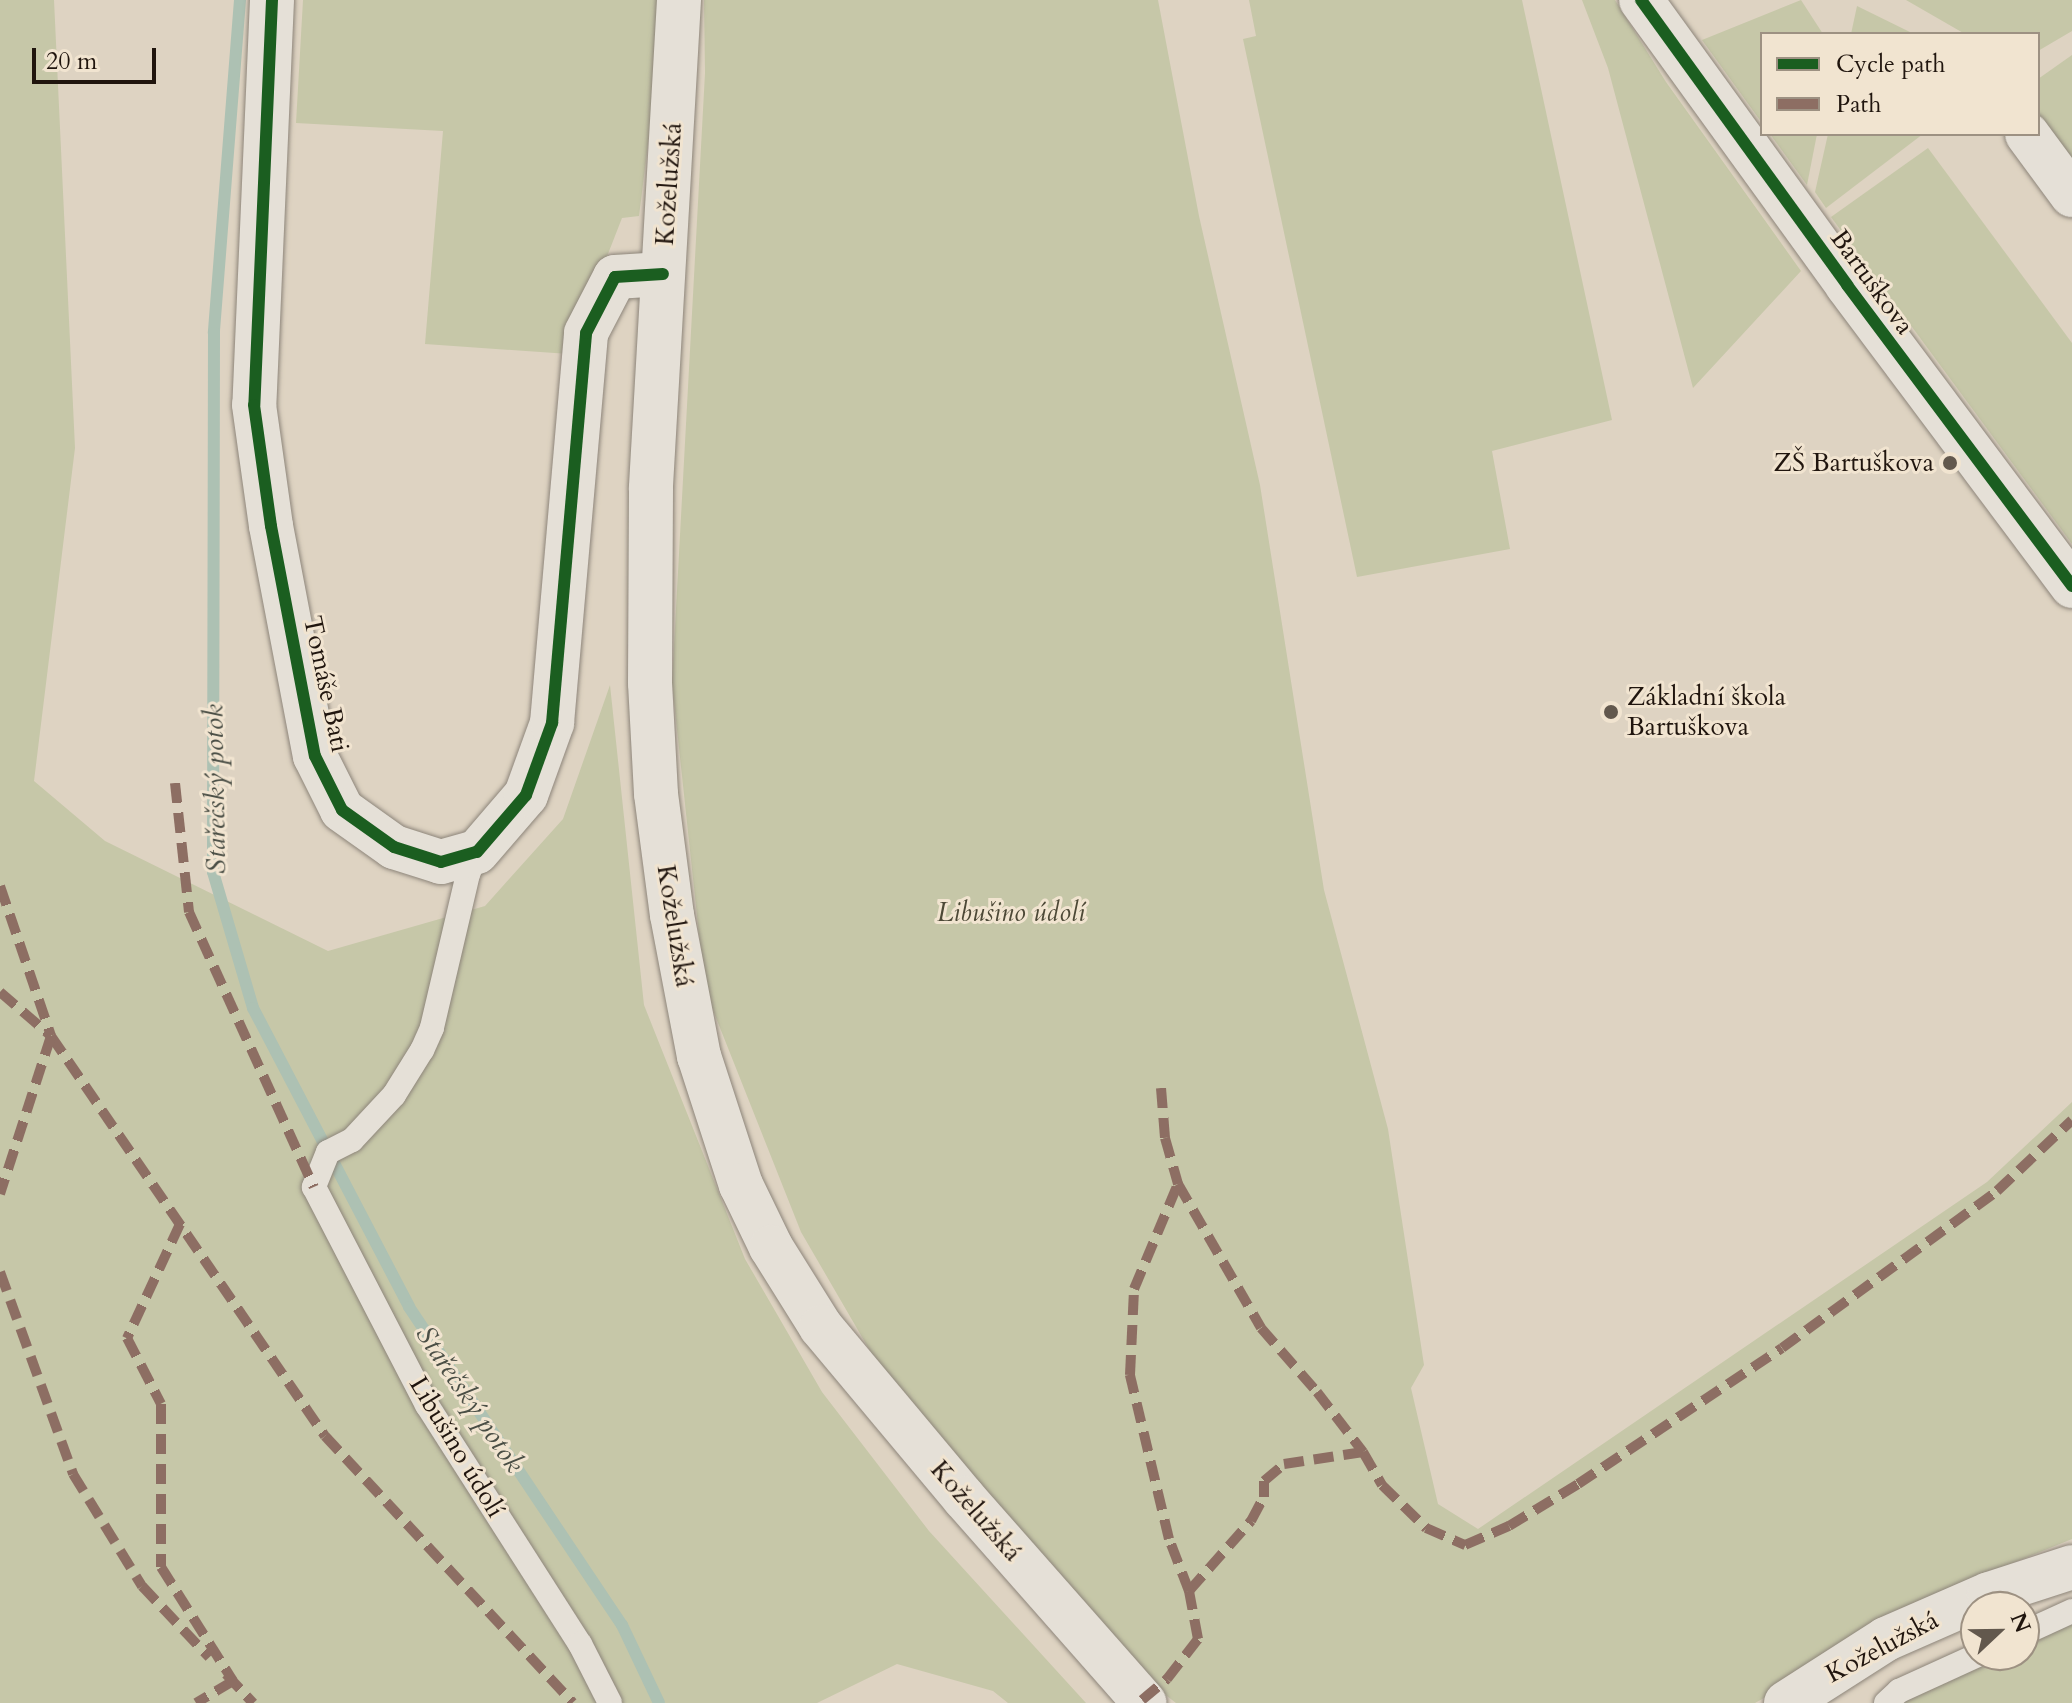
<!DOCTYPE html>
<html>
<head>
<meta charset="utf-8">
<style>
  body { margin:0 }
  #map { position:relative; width:2072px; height:1703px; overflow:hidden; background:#ded3c2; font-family:Cardo,serif }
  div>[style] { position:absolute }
  .green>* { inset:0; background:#c6c7a8 }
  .stream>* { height:12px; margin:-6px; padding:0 6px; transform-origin:6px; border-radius:6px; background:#adc1b3 }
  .roads { filter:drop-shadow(0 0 2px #8d857a) drop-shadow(0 0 2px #8d857a) }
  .service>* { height:24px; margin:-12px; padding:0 12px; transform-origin:12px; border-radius:12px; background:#e5e0d7 }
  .minor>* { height:44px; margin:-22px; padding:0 22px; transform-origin:22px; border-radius:22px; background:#e5e0d7 }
  .secondary>* { height:44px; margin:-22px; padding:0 22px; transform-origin:22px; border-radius:22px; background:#e5e0d7 }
  .quiet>* { height:10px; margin-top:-5px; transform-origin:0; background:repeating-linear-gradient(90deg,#8d6e63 0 20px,transparent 0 30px) }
  .cycleway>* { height:12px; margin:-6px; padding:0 6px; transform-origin:6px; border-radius:6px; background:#1b5e20 }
  .dots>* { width:22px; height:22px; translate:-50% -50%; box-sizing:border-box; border:4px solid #f1e4d0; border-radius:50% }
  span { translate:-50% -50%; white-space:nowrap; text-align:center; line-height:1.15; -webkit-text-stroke:6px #f1e4d0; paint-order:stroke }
  .street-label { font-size:26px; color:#20150e }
  .poi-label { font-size:26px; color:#20150e }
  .right { translate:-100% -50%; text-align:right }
  .left { translate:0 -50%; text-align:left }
  .park-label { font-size:26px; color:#4c4836; font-style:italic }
  .water-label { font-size:28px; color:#4a4e45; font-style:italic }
  .legend { position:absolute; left:1760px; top:32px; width:280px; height:104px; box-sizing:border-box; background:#f1e4d0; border:2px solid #9d9182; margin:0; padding:10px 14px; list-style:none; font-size:24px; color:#20150e }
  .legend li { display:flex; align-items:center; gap:16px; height:40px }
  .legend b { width:40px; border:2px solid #9d9182 }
  .north { position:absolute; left:1960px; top:1591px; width:80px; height:80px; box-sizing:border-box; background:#f1e4d0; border:2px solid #9d9182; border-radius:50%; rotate:68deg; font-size:22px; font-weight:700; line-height:32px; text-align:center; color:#20150e }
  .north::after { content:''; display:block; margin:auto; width:28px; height:36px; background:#62584d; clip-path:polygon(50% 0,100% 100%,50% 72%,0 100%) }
  .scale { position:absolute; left:32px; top:48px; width:124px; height:36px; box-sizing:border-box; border:4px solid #20150e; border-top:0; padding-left:10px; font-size:24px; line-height:28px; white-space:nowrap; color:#20150e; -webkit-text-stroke:6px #f1e4d0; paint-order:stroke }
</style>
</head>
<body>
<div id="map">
  <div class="green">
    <div style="clip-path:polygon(0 0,54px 0,75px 448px,34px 781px,105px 841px,328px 951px,485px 906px,563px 819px,610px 685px,644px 1005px,745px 1259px,822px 1392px,929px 1531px,1086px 1703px,1008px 1703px,993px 1691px,897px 1664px,817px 1703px,0 1703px)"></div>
    <div style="clip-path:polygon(303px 0,658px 0,658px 64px,639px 216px,622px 218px,569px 354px,425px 344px,443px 131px,296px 123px)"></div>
    <div style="clip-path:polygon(704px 0,1158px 0,1199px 216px,1260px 485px,1324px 890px,1388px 1129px,1424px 1365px,1411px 1388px,1438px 1504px,1478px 1529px,1987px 1182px,2072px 1102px,2072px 1539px,1981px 1576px,1755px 1703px,1176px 1703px,1154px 1686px,977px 1490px,873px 1356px,801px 1232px,705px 990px,672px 683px,705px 73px)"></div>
    <div style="clip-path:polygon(1249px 0,1522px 0,1612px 420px,1492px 451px,1510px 549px,1357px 577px,1243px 39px,1256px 36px)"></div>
    <div style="clip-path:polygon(1582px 0,1615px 0,1666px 82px,1801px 271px,1693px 388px,1608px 68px)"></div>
    <div style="clip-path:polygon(1801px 0,1823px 34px,1762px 34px,1762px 123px,1702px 40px)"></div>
    <div style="clip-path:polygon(1906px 0,2072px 0,2072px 31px,2038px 51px,2038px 34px,1965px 34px)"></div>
    <div style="clip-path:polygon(1857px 6px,1914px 34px,1851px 34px)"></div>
    <div style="clip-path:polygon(2072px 55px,2072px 169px,2038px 123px,2038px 79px)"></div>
    <div style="clip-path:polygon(1770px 134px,1817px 134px,1807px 185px)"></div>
    <div style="clip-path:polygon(1828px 134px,1923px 134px,1826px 208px,1815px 192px)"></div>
    <div style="clip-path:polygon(1928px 148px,2072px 343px,2072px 544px,1831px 217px)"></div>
    <div style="clip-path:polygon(2072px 1606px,2072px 1703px,1886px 1703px,1976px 1655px,2024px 1655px,2024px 1626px)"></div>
  </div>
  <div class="stream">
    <div style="left:240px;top:0;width:334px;rotate:94.5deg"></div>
    <div style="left:214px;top:333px;width:539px;rotate:90.11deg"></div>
    <div style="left:213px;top:872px;width:142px;rotate:73.6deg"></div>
    <div style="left:253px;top:1008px;width:337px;rotate:62.4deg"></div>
    <div style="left:409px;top:1307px;width:383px;rotate:56.2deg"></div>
    <div style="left:622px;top:1625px;width:86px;rotate:64.6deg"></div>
  </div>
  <div class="roads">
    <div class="service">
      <div style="left:477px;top:852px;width:24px;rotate:112deg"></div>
      <div style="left:468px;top:874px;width:158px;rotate:103.2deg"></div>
      <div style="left:432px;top:1028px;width:24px;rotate:114deg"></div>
      <div style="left:422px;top:1050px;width:53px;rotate:121.9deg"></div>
      <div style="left:394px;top:1095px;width:62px;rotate:133deg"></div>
      <div style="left:352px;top:1140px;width:27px;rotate:153deg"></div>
      <div style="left:328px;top:1152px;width:38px;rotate:112deg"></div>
      <div style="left:314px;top:1187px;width:246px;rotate:62.6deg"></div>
      <div style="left:427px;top:1405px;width:284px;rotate:57.4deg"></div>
      <div style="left:580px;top:1644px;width:66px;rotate:63deg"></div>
      <div style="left:2024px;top:1633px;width:53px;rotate:-24.6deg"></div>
      <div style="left:1886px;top:1703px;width:18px;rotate:-43deg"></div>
      <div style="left:1899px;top:1691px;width:87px;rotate:-24.5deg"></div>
    </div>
    <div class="minor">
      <div style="left:272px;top:0;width:405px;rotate:92.5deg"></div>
      <div style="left:254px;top:405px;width:122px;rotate:82deg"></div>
      <div style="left:271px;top:526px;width:234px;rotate:79.2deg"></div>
      <div style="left:315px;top:756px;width:60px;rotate:63.4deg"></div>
      <div style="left:342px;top:810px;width:64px;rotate:35.4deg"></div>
      <div style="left:394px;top:847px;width:49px;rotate:17.7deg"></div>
      <div style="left:441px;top:862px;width:37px;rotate:-16deg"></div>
      <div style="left:477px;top:852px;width:75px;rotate:-49.3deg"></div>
      <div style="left:526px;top:795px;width:77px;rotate:-70.1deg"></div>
      <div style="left:552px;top:723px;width:391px;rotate:-85deg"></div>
      <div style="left:586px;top:333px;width:63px;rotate:-62.6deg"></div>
      <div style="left:615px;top:277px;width:48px;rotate:-3.6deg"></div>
      <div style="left:1641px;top:0;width:352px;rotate:54.1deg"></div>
      <div style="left:1847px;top:285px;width:376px;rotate:53.2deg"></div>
      <div style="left:2027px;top:134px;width:76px;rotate:53.6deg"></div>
    </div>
    <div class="secondary">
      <div style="left:679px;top:0;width:490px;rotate:93.3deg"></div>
      <div style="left:651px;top:489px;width:194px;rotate:90.3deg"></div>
      <div style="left:650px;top:683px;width:111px;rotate:86.9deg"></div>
      <div style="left:656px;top:794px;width:122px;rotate:82.5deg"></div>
      <div style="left:672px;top:915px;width:144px;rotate:79.2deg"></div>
      <div style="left:699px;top:1056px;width:136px;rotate:72deg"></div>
      <div style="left:741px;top:1185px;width:69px;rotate:64.2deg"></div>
      <div style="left:771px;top:1247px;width:94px;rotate:58deg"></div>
      <div style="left:821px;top:1327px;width:223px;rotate:50.1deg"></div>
      <div style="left:964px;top:1498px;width:273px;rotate:48.6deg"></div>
      <div style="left:1786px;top:1703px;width:119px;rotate:-32.6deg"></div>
      <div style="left:1886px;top:1639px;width:112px;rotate:-23.6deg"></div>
      <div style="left:1989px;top:1594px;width:87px;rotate:-18deg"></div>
    </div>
  </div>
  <div class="quiet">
    <div style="left:175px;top:783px;width:130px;rotate:83.8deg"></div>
    <div style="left:189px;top:912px;width:302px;rotate:65.6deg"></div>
    <div style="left:0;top:886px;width:158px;rotate:71.2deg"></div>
    <div style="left:51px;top:1036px;width:485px;rotate:55.6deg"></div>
    <div style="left:325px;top:1436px;width:364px;rotate:47.1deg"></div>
    <div style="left:0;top:992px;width:67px;rotate:40.8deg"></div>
    <div style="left:51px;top:1036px;width:166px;rotate:107.9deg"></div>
    <div style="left:1161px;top:1088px;width:50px;rotate:85.4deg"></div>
    <div style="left:1165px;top:1138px;width:48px;rotate:74.2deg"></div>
    <div style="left:1178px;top:1184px;width:166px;rotate:60deg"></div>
    <div style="left:1261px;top:1328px;width:85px;rotate:48.8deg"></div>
    <div style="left:1317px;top:1392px;width:76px;rotate:52.5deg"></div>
    <div style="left:1363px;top:1452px;width:38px;rotate:60deg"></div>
    <div style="left:1382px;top:1485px;width:62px;rotate:44.3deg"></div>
    <div style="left:1426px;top:1528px;width:43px;rotate:23.6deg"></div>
    <div style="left:1465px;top:1545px;width:48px;rotate:-23.4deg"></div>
    <div style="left:1509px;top:1526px;width:81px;rotate:-31.3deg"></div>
    <div style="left:1578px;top:1484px;width:245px;rotate:-33.7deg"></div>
    <div style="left:1782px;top:1348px;width:266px;rotate:-36.1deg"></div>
    <div style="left:1997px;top:1191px;width:103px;rotate:-43.4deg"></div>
    <div style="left:180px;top:1224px;width:126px;rotate:114.9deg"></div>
    <div style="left:127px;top:1338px;width:74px;rotate:62.7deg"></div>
    <div style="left:161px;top:1404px;width:163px;rotate:90deg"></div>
    <div style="left:161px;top:1567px;width:135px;rotate:57.7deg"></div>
    <div style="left:233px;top:1681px;width:43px;rotate:149.3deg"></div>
    <div style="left:0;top:1272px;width:215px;rotate:70.1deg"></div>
    <div style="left:73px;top:1474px;width:132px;rotate:58.4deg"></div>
    <div style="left:142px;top:1586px;width:98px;rotate:46.7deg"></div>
    <div style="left:1189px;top:1591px;width:94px;rotate:-48.5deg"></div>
    <div style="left:1251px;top:1521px;width:27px;rotate:-62deg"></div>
    <div style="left:1264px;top:1497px;width:16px;rotate:-90deg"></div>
    <div style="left:1264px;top:1481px;width:26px;rotate:-40deg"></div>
    <div style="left:1284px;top:1464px;width:80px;rotate:-8.6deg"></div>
    <div style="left:226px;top:1674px;width:40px;rotate:47deg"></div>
    <div style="left:1142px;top:1700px;width:33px;rotate:-40deg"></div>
    <div style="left:1167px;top:1679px;width:51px;rotate:-52.2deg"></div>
    <div style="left:1198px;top:1639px;width:49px;rotate:-100.6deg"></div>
    <div style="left:1189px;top:1591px;width:56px;rotate:-111deg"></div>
    <div style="left:1169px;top:1539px;width:169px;rotate:-103.4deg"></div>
    <div style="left:1130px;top:1375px;width:86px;rotate:-87.3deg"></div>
    <div style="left:1134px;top:1289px;width:114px;rotate:-67.3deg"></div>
  </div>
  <div class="cycleway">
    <div style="left:272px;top:0;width:405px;rotate:92.5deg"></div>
    <div style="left:254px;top:405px;width:122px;rotate:82deg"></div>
    <div style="left:271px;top:526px;width:234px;rotate:79.2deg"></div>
    <div style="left:315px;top:756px;width:60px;rotate:63.4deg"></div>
    <div style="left:342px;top:810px;width:64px;rotate:35.4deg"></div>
    <div style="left:394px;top:847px;width:49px;rotate:17.7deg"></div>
    <div style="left:441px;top:862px;width:37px;rotate:-16deg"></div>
    <div style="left:477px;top:852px;width:75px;rotate:-49.3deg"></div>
    <div style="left:526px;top:795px;width:77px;rotate:-70.1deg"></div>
    <div style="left:552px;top:723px;width:391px;rotate:-85deg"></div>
    <div style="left:586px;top:333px;width:63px;rotate:-62.6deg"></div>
    <div style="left:615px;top:277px;width:48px;rotate:-3.6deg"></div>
    <div style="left:1641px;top:0;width:352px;rotate:54.1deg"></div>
    <div style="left:1847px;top:285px;width:376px;rotate:53.2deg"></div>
  </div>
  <div class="dots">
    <div style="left:1950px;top:463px;background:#62584d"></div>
    <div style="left:1611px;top:712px;background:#62584d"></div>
  </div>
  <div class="street-label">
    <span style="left:669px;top:184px;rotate:-86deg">Koželužská</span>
    <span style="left:1872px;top:282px;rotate:54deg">Bartuškova</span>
    <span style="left:326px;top:684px;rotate:78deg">Tomáše Bati</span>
    <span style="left:675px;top:926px;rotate:81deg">Koželužská</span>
    <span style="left:457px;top:1447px;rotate:59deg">Libušino údolí</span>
    <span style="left:976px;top:1511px;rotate:49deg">Koželužská</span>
    <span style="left:1882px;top:1647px;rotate:-28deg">Koželužská</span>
  </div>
  <div class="poi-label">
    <span class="right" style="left:1934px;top:463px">ZŠ Bartuškova</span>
    <span class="left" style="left:1627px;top:712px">Základní škola<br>Bartuškova</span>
  </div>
  <div class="park-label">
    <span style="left:1011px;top:913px">Libušino údolí</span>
  </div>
  <div class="water-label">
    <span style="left:215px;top:789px;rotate:-91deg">Stařečský potok</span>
    <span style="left:470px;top:1399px;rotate:56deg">Stařečský potok</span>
  </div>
  <ul class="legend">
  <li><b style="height:10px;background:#1b5e20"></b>Cycle path</li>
  <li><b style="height:10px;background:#8d6e63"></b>Path</li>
  </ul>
  <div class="north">N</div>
  <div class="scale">20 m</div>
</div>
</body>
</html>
